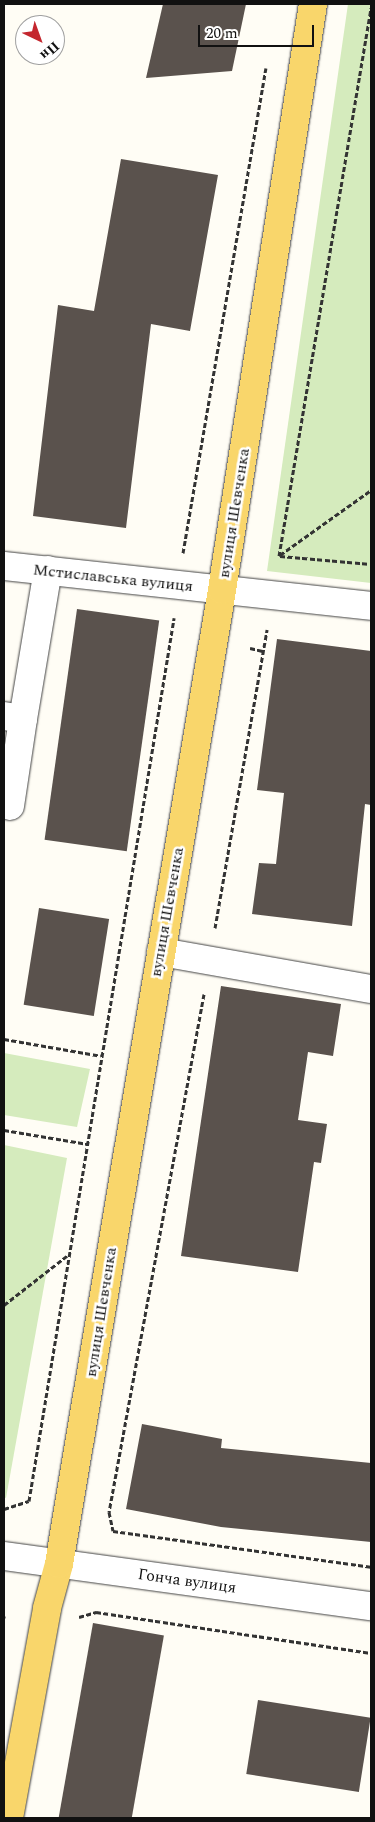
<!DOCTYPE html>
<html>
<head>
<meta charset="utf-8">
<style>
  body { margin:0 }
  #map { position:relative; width:375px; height:1822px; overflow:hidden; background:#fffdf5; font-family:Spectral,serif }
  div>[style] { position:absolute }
  .green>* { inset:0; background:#d5ebbd }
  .building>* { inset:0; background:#5a524d; transform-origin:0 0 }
  .path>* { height:3px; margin-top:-1.5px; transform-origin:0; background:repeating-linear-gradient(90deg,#333 0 5px,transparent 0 7.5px) }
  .roads { filter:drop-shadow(0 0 1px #444) drop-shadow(0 0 1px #444) }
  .minor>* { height:28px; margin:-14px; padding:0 14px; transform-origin:14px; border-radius:14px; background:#fff }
  .major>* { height:28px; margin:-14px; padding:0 14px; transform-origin:14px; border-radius:14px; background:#f9d66b }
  span { translate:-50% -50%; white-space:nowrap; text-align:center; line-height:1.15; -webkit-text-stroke:5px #fff; paint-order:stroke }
  .street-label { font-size:16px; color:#111 }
  .frame { position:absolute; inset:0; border:5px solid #111; pointer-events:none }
  .north { position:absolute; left:15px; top:15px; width:50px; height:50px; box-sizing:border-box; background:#fff; border:1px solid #a0a0a0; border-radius:50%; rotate:138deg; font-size:14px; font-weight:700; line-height:20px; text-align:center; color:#111 }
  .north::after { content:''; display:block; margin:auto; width:18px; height:22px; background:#c4262e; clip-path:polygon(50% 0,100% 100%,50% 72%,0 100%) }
  .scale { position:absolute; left:198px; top:25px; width:116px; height:22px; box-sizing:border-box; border:2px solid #111; border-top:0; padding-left:6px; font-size:15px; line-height:18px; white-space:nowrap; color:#111; -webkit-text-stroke:4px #fff; paint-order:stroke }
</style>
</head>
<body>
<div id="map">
  <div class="green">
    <div style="clip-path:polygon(348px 4px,371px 4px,371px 583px,267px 571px)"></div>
    <div style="clip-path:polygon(4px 1053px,90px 1069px,77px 1127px,4px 1115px)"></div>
    <div style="clip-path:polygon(4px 1145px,67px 1158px,6px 1498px,4px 1497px)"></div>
  </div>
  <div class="building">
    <div style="clip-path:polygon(163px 4px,246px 4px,232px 71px,146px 78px)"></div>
    <div style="clip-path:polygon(121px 159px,218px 175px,190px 331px,151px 324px,126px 528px,33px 516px,58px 305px,94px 311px)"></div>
    <div style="left:77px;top:609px;width:83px;height:233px;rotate:8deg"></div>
    <div style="clip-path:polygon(277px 639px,371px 651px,371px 805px,365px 804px,352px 926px,252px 914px,259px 863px,276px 864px,284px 793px,257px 790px)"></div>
    <div style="left:39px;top:908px;width:71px;height:98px;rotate:9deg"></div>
    <div style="clip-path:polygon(221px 986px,341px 1004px,333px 1056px,308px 1052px,298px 1120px,327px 1124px,321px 1163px,314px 1162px,298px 1272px,181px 1256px)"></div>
    <div style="clip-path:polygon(142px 1424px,222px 1439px,221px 1448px,371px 1463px,371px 1542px,221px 1527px,126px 1509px)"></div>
    <div style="left:93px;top:1623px;width:72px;height:198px;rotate:10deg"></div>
    <div style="left:258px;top:1700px;width:114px;height:75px;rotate:9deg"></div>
  </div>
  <div class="path">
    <div style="left:183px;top:553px;width:492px;rotate:-80.3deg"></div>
    <div style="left:280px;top:555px;width:112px;rotate:-35.5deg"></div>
    <div style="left:279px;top:556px;width:556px;rotate:-80.47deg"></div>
    <div style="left:280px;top:556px;width:91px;rotate:5deg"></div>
    <div style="left:250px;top:648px;width:13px;rotate:13deg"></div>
    <div style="left:215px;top:928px;width:303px;rotate:-80.1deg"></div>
    <div style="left:204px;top:994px;width:527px;rotate:100.39deg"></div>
    <div style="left:109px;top:1512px;width:19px;rotate:78deg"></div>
    <div style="left:113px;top:1531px;width:260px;rotate:7.9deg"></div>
    <div style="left:4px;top:1039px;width:98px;rotate:9.9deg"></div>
    <div style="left:4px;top:1130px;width:85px;rotate:9.5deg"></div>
    <div style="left:4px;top:1305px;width:81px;rotate:-38deg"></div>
    <div style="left:4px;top:1509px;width:26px;rotate:-18deg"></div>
    <div style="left:29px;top:1501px;width:895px;rotate:-80.67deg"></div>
    <div style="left:4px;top:1616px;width:2px;rotate:90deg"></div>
    <div style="left:79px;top:1617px;width:18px;rotate:-16deg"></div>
    <div style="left:96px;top:1612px;width:278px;rotate:8.5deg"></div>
  </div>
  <div class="roads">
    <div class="minor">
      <div style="left:4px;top:566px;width:369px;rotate:6.2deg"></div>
      <div style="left:4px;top:716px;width:19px;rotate:9deg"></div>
      <div style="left:23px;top:719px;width:151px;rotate:-80.5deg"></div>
      <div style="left:10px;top:806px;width:88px;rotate:-81.5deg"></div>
      <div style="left:161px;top:952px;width:213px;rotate:10deg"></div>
      <div style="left:4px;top:1556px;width:370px;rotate:7.8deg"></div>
    </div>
    <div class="major">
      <div style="left:9px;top:1818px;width:213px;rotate:-79.7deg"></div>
      <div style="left:47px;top:1608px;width:46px;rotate:-74.7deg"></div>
      <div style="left:59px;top:1564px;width:988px;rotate:-80.5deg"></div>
      <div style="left:222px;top:590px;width:593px;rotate:-81.17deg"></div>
    </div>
  </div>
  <div class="street-label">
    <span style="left:234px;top:513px;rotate:-81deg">вулиця Шевченка</span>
    <span style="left:113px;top:578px;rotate:6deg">Мстиславська вулиця</span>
    <span style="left:167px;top:912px;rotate:-80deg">вулиця Шевченка</span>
    <span style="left:101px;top:1312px;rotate:-81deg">вулиця Шевченка</span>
    <span style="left:187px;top:1581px;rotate:8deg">Гонча вулиця</span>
  </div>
  <div class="frame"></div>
  <div class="north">Пн</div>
  <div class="scale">20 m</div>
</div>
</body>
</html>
